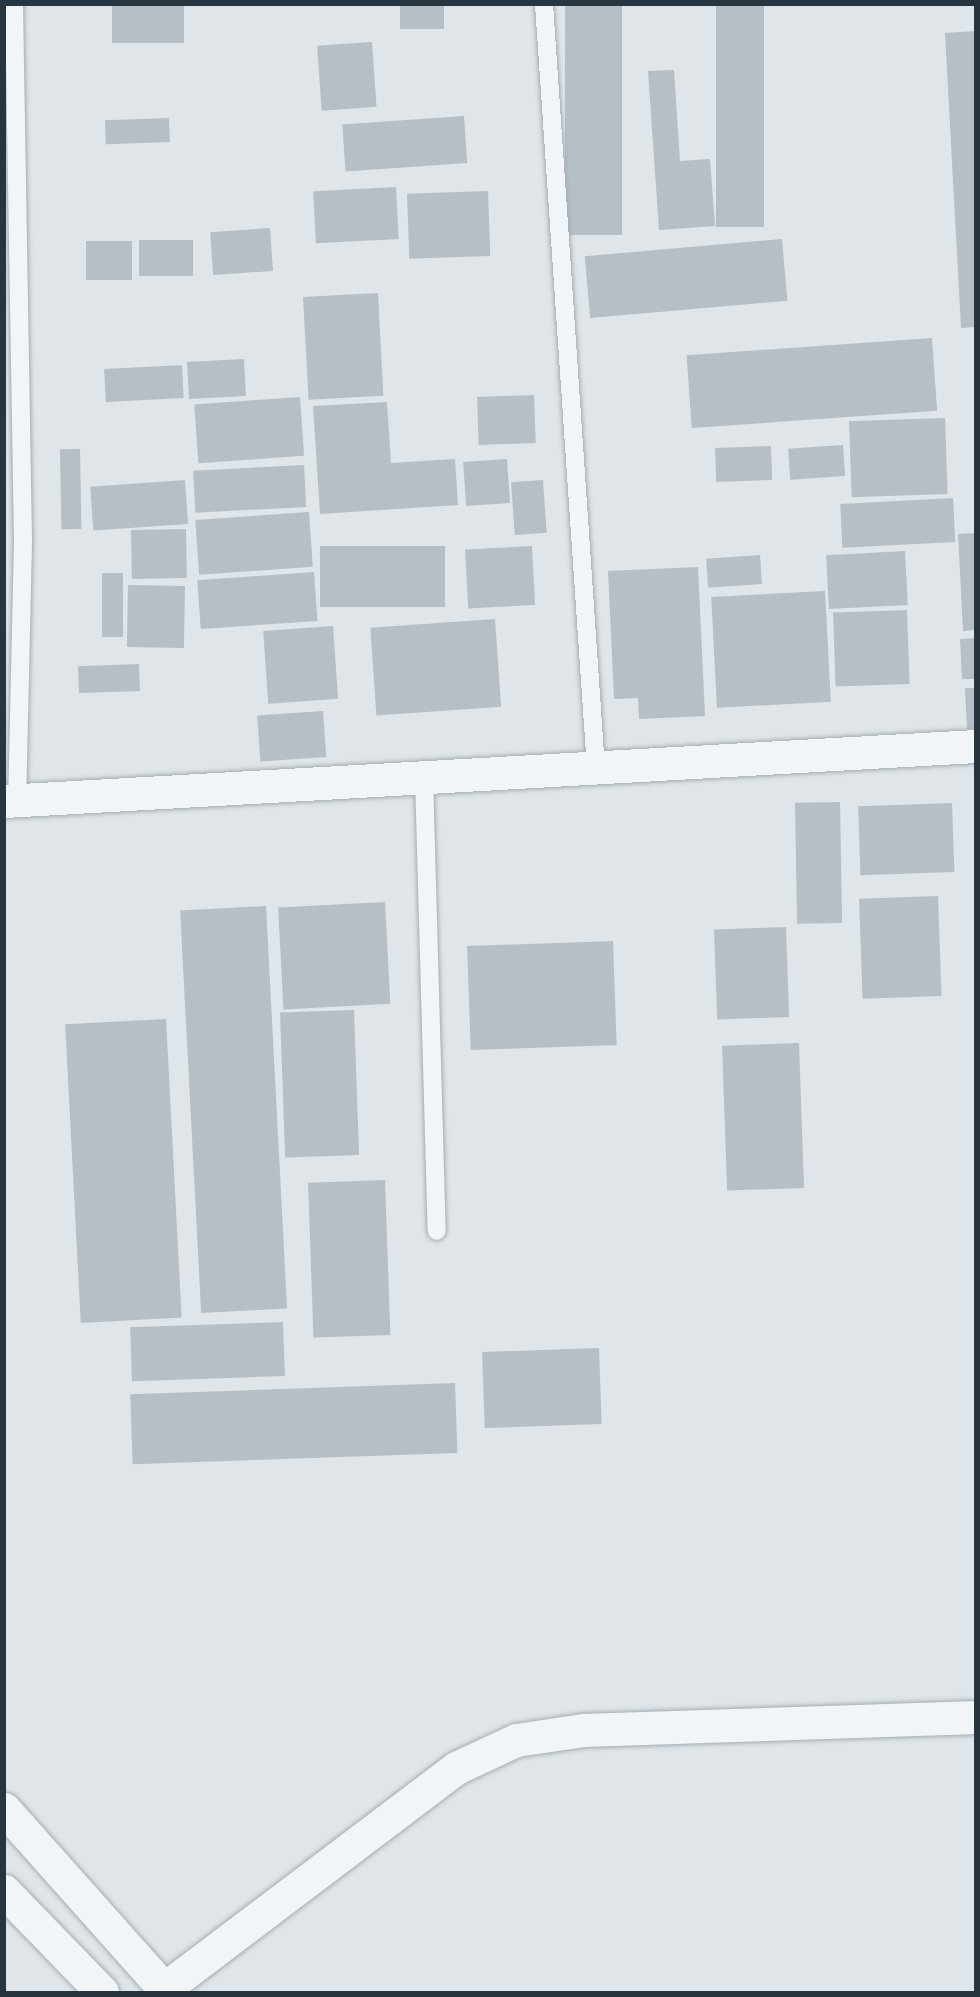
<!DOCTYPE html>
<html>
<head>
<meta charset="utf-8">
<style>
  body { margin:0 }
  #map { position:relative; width:980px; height:1997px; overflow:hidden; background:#dfe5e9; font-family:Manrope,sans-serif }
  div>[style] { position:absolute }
  .building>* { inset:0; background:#b6bfc6; transform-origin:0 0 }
  .roads { filter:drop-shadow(0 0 2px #a4adb3) drop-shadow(0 0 2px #a4adb3) }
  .service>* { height:18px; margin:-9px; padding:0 9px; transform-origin:9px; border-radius:9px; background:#f2f5f7 }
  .minor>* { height:33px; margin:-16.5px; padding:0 16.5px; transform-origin:16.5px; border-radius:16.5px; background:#f2f5f7 }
  .tertiary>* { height:33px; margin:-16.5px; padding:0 16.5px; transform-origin:16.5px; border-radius:16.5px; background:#f2f5f7 }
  span { translate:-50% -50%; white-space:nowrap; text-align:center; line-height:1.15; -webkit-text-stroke:4.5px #eef3f6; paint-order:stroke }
  .frame { position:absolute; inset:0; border:6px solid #273540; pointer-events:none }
</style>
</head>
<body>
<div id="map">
  <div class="building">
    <div style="left:112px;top:4px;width:72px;height:39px"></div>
    <div style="left:400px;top:4px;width:44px;height:25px"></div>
    <div style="left:565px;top:4px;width:57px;height:231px"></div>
    <div style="left:716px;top:4px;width:48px;height:223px"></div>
    <div style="clip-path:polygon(976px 31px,976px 327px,961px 328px,945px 33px)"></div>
    <div style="left:372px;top:42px;width:65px;height:55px;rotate:86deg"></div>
    <div style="clip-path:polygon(674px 70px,680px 161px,710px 159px,715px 226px,659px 230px,648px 71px)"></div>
    <div style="left:464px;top:116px;width:47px;height:122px;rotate:86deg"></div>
    <div style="left:169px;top:118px;width:24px;height:64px;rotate:88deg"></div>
    <div style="left:396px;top:187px;width:52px;height:83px;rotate:87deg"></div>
    <div style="left:488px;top:191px;width:65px;height:81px;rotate:88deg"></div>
    <div style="left:270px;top:228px;width:43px;height:60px;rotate:86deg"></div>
    <div style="left:782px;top:239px;width:62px;height:198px;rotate:85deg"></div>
    <div style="left:193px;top:240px;width:36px;height:54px;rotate:90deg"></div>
    <div style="left:132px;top:241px;width:39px;height:46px;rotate:90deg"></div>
    <div style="left:378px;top:293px;width:103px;height:75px;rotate:87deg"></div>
    <div style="left:932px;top:338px;width:73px;height:246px;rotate:86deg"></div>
    <div style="left:244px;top:359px;width:37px;height:57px;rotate:87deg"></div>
    <div style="left:182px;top:365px;width:33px;height:78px;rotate:87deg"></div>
    <div style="left:534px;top:395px;width:48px;height:57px;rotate:88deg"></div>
    <div style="left:300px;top:397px;width:59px;height:106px;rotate:86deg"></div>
    <div style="clip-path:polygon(387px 402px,391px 463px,455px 459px,458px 505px,320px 514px,313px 406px)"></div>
    <div style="left:945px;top:418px;width:76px;height:96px;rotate:88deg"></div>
    <div style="left:843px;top:445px;width:31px;height:55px;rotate:86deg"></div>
    <div style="left:771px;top:446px;width:34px;height:56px;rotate:88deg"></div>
    <div style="left:80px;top:449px;width:80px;height:20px;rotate:89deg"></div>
    <div style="left:507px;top:459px;width:44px;height:44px;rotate:86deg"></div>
    <div style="left:304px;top:465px;width:42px;height:111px;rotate:87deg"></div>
    <div style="left:185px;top:480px;width:44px;height:95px;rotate:86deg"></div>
    <div style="left:543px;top:480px;width:53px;height:32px;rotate:86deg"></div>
    <div style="left:953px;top:498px;width:44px;height:113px;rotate:87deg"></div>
    <div style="left:309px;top:512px;width:55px;height:114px;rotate:86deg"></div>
    <div style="left:186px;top:529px;width:49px;height:55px;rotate:89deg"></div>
    <div style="clip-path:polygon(976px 533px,976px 630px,963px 631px,958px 534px)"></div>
    <div style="left:445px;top:546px;width:61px;height:125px;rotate:90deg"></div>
    <div style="left:532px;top:546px;width:59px;height:67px;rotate:87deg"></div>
    <div style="left:905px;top:551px;width:54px;height:79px;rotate:87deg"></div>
    <div style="left:760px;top:555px;width:29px;height:54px;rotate:86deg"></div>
    <div style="clip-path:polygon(698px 567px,705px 716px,639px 719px,638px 698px,614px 699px,608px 571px)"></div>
    <div style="left:314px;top:572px;width:49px;height:117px;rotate:86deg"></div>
    <div style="left:102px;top:573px;width:21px;height:64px"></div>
    <div style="left:128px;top:585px;width:57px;height:62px;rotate:1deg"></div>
    <div style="left:825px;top:591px;width:111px;height:114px;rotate:87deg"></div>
    <div style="left:907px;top:610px;width:74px;height:74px;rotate:88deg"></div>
    <div style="left:495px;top:619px;width:88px;height:125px;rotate:86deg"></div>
    <div style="left:333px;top:626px;width:73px;height:70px;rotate:86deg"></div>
    <div style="clip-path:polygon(976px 638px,976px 679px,962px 679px,960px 639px)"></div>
    <div style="left:139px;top:664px;width:27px;height:61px;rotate:88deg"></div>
    <div style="clip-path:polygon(965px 688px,976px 688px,976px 729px,967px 729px)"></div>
    <div style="left:323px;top:711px;width:46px;height:66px;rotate:86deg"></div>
    <div style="left:840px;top:802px;width:121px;height:45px;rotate:89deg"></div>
    <div style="left:952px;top:803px;width:69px;height:94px;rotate:88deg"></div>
    <div style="left:938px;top:896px;width:100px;height:79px;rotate:88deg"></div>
    <div style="left:385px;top:902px;width:102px;height:107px;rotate:87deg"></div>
    <div style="left:266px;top:906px;width:403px;height:86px;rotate:87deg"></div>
    <div style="left:786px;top:927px;width:90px;height:72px;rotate:88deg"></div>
    <div style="left:613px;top:941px;width:104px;height:146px;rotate:88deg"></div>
    <div style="left:354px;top:1010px;width:145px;height:74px;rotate:88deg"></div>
    <div style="left:166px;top:1019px;width:299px;height:101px;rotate:87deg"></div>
    <div style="left:799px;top:1043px;width:145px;height:77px;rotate:88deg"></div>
    <div style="left:385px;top:1180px;width:155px;height:77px;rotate:88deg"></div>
    <div style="left:283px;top:1322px;width:54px;height:153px;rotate:88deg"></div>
    <div style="left:599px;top:1348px;width:76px;height:117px;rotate:88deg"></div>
    <div style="left:455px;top:1383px;width:70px;height:325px;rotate:88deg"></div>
  </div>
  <div class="roads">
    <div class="service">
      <div style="left:14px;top:4px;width:538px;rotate:89.04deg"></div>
      <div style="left:23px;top:542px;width:258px;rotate:91.3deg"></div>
      <div style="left:544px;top:4px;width:766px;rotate:86.11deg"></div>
      <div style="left:424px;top:777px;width:454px;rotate:88.4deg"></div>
    </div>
    <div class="minor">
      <div style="left:4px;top:801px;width:974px;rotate:-3.24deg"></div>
      <div style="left:160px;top:1992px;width:371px;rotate:-37.1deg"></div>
      <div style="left:456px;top:1768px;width:66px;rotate:-25deg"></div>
      <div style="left:516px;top:1740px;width:69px;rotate:-8.4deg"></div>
      <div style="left:584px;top:1730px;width:392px;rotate:-1.9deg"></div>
    </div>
    <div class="tertiary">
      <div style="left:4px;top:1809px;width:245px;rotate:48.3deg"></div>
      <div style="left:4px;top:1891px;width:141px;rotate:45.9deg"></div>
    </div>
  </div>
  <div class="frame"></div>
</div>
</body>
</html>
